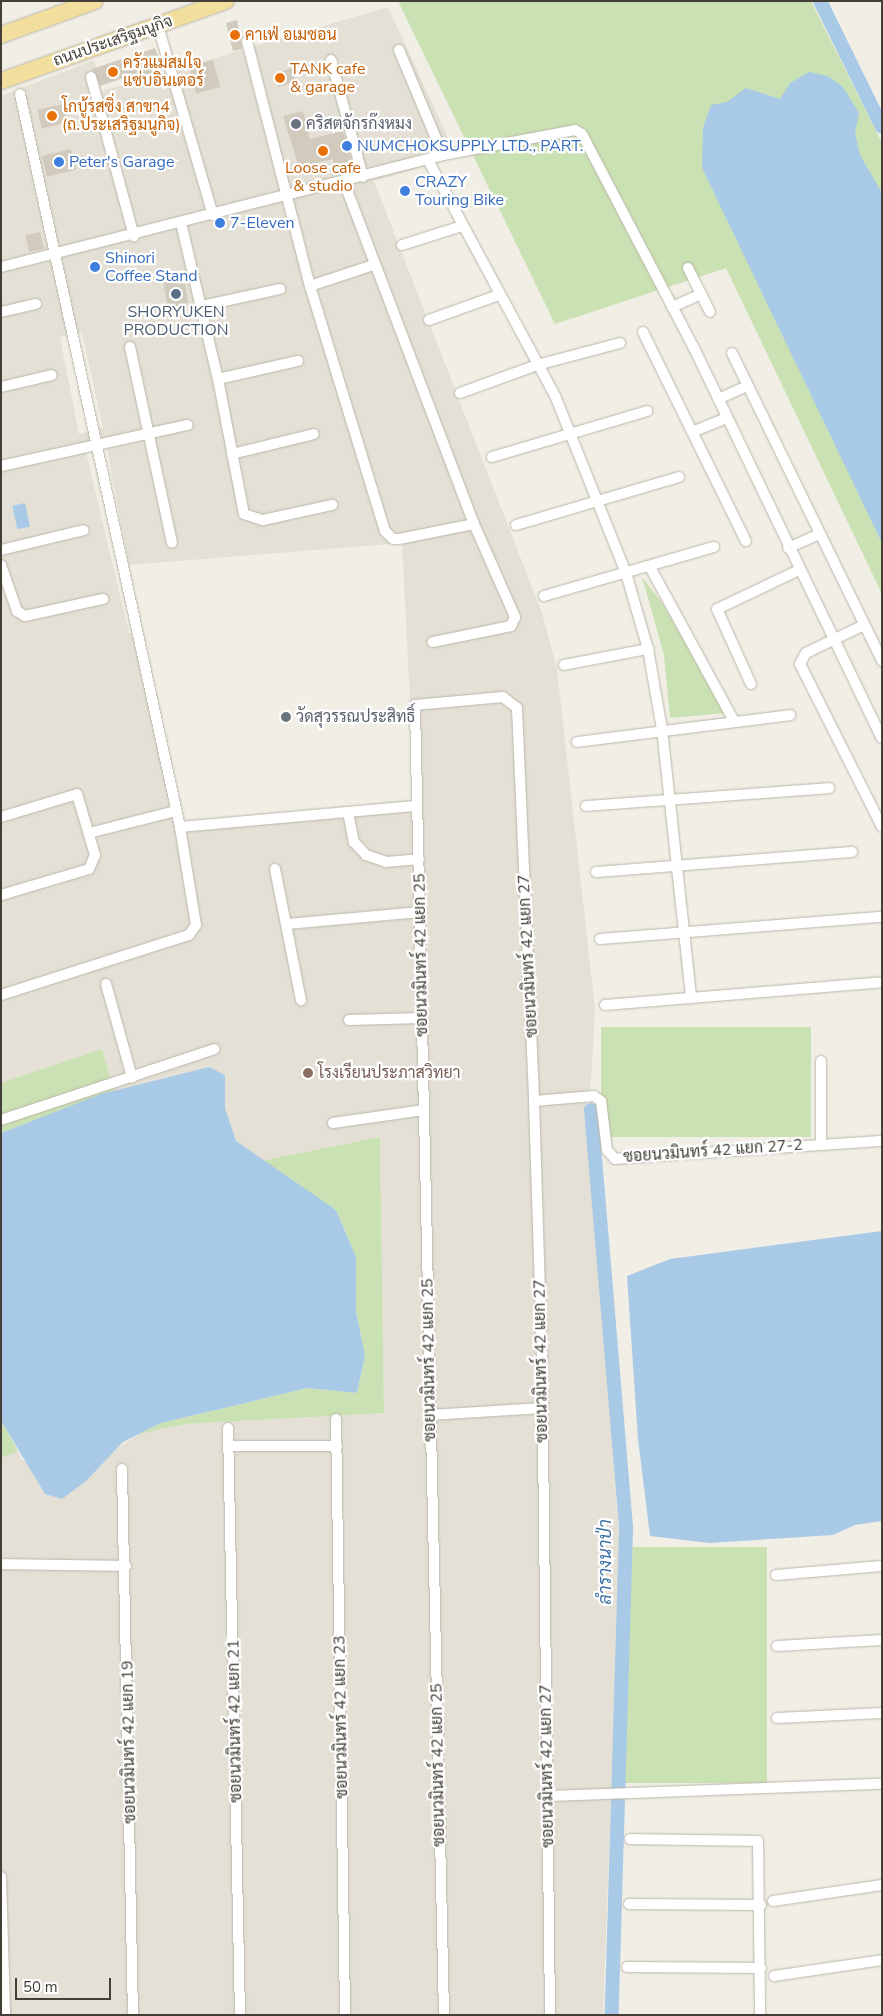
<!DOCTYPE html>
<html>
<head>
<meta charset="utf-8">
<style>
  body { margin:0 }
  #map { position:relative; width:883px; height:2016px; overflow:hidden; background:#f1eee6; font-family:"Nunito Sans",Sarabun,sans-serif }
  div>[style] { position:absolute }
  .residential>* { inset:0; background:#e4e0d5 }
  .green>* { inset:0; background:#cae1b3; transform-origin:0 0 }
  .water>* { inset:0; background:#a9cae7; transform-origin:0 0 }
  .canal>* { height:14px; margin:-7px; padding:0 7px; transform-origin:7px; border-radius:7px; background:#a9cae7 }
  .building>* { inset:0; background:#d1cabd; transform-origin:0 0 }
  .roads { filter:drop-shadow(0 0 1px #bbb6aa) drop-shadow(0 0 1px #bbb6aa) }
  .minor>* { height:10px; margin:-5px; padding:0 5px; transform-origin:5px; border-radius:5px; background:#fff }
  .primary>* { height:16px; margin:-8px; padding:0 8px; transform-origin:8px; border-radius:8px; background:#f2df9e }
  .dots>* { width:14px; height:14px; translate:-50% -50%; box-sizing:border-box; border:2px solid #fff; border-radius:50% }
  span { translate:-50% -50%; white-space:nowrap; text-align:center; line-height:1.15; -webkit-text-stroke:4.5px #fff; paint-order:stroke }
  .food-label { font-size:16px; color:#c56008 }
  .left { translate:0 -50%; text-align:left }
  .street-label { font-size:16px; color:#433f36 }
  .worship-label { font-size:16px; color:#5b616d }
  .shop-label { font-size:16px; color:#366cbe }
  .service-label { font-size:16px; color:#4e5e75 }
  .education-label { font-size:16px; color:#785e54 }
  .water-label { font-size:18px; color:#3c71a2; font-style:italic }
  .frame { position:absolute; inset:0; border:2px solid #433f36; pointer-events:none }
  .scale { position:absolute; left:15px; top:1978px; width:96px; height:22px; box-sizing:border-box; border:2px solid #433f36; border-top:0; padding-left:6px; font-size:15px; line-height:18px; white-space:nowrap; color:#433f36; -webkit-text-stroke:4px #fff; paint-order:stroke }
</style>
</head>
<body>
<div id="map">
  <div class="residential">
    <div style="clip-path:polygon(evenodd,388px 7px,457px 157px,374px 181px,542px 613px,557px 669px,595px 1009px,591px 1082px,586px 1107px,620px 1547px,603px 2015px,1px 2015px,1px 1458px,18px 1451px,22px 1460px,86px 1481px,107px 1455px,139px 1434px,186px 1424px,384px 1413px,380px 1137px,261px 1161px,235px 1141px,225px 1108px,225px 1075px,209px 1067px,114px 1091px,102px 1049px,1px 1083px,1px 96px,94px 60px,102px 91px,388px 7px,82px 333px,103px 428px,79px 434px,60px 337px,82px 333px,388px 7px,106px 443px,129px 565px,402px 543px,415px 800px,183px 824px,143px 633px,129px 633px,85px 448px,106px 443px)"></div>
  </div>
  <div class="green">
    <div style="clip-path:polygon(398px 1px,811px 1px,882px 143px,882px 594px,726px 268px,555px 324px)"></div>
    <div style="clip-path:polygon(642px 577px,662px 603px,726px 713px,670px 718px,664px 655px)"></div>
    <div style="left:811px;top:1027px;width:110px;height:210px;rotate:90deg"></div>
    <div style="clip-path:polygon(102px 1049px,114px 1091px,1px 1133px,1px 1083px)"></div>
    <div style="clip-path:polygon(380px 1137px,384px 1413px,186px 1424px,139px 1434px,161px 1423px,308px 1388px,357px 1393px,365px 1356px,356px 1311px,356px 1257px,336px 1210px,261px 1161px)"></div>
    <div style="clip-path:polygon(1px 1421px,18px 1451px,1px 1458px)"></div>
    <div style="left:620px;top:1547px;width:147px;height:236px"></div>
  </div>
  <div class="water">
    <div style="clip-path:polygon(809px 72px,828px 76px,843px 87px,859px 113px,855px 133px,860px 155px,882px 193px,882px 543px,702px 168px,703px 128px,711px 105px,727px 102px,746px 88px,780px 99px,790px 83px)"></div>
    <div style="left:25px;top:503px;width:24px;height:13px;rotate:78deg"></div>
    <div style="clip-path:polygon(209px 1067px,225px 1075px,225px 1108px,236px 1141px,336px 1210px,356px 1257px,356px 1311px,365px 1356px,357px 1393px,308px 1388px,161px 1423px,123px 1442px,86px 1481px,62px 1499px,45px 1494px,1px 1421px,1px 1133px,101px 1094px)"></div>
    <div style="clip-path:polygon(882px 1231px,882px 1521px,855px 1525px,833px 1535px,710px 1543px,650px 1536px,638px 1439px,627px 1276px,670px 1259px)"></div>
  </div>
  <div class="canal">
    <div style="left:820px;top:1px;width:140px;rotate:63.8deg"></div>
    <div style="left:591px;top:1110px;width:421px;rotate:85.2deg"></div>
    <div style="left:626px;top:1530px;width:485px;rotate:91.7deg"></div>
  </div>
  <div class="building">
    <div style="clip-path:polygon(237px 20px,242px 49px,233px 51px,226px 23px)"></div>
    <div style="clip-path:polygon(155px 48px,163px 70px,140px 78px,138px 73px,100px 86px,92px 69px)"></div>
    <div style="left:213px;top:60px;width:28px;height:25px;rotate:75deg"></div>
    <div style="left:292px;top:68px;width:14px;height:19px;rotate:73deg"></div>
    <div style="left:64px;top:104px;width:19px;height:27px;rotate:78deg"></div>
    <div style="clip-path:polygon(303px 111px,310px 139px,343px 131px,354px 170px,336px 175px,333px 159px,299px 167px,283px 116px)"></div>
    <div style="left:71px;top:149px;width:21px;height:30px;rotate:76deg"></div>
    <div style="left:40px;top:232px;width:17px;height:15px;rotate:77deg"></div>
    <div style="left:184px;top:279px;width:27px;height:21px;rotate:80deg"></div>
  </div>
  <div class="roads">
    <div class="minor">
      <div style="left:158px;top:26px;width:197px;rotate:73.8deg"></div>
      <div style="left:247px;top:41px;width:253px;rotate:75.6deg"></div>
      <div style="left:310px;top:286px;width:256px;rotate:73deg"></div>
      <div style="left:385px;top:531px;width:11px;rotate:45deg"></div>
      <div style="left:393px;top:539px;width:6px"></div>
      <div style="left:399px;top:539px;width:76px;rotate:-11.3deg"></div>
      <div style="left:399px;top:50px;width:114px;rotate:67.3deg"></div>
      <div style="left:331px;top:60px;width:121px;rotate:74.7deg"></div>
      <div style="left:91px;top:77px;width:165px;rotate:74.9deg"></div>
      <div style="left:428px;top:160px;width:270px;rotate:61.7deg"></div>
      <div style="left:556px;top:398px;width:188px;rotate:68.2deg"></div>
      <div style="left:626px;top:573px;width:79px;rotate:73.9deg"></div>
      <div style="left:648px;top:649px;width:81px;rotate:80.1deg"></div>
      <div style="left:662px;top:729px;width:271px;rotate:83.8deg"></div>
      <div style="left:344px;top:182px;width:366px;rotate:69.2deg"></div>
      <div style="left:474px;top:524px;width:102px;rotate:66.2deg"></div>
      <div style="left:515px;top:617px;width:10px;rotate:114deg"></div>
      <div style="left:511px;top:626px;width:80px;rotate:168.4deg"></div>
      <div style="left:181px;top:223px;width:160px;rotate:76.7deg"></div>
      <div style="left:218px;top:379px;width:137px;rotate:79.1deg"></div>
      <div style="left:244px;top:514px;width:20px;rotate:18deg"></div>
      <div style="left:263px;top:520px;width:71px;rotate:-12.3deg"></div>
      <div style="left:402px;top:245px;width:63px;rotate:-17.6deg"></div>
      <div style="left:1px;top:267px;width:456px;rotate:-14.2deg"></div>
      <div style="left:443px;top:155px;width:134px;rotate:-10.7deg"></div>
      <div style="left:575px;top:130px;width:8px;rotate:30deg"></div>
      <div style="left:582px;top:134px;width:239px;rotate:62.4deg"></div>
      <div style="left:693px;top:346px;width:435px;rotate:64.3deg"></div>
      <div style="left:688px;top:268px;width:49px;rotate:63.4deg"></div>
      <div style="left:310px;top:286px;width:66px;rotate:-18.4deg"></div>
      <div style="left:202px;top:306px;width:80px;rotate:-12.3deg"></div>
      <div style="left:672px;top:307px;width:32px;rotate:-24deg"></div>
      <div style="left:1px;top:312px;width:36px;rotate:-13deg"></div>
      <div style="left:429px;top:320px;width:74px;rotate:-19.7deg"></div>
      <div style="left:643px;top:332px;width:233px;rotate:63.8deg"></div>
      <div style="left:130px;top:347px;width:200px;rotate:77.9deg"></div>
      <div style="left:732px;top:353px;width:343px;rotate:64deg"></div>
      <div style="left:218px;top:379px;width:82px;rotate:-12.7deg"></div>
      <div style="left:1px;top:387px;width:52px;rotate:-13.2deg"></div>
      <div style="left:460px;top:393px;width:82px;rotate:-20deg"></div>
      <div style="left:537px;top:365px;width:86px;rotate:-14.8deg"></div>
      <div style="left:718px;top:399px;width:32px;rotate:-24deg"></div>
      <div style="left:692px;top:432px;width:37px;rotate:-22deg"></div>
      <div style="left:232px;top:454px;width:84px;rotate:-13.7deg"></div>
      <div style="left:492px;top:457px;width:162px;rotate:-16.5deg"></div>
      <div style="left:1px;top:466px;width:191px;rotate:-12.4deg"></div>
      <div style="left:516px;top:525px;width:170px;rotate:-16.4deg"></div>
      <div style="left:788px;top:548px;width:35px;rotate:-24deg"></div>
      <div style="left:1px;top:550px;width:85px;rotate:-13.5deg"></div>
      <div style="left:1px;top:565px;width:49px;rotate:70.8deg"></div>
      <div style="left:17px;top:611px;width:9px;rotate:32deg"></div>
      <div style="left:25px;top:616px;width:80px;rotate:-12.3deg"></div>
      <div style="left:650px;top:567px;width:175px;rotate:61.4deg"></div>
      <div style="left:544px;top:596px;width:177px;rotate:-16.1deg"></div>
      <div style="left:864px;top:625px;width:64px;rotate:154.2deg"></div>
      <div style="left:806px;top:653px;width:13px;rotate:119deg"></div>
      <div style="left:800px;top:664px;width:182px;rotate:63.3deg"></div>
      <div style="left:564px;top:665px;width:86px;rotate:-10.8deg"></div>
      <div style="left:751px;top:684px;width:82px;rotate:-114.4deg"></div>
      <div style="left:717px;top:609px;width:91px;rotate:-25.4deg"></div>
      <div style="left:577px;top:742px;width:215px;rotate:-7.2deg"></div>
      <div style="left:586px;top:806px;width:244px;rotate:-4.2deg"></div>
      <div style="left:348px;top:812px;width:31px;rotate:79deg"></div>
      <div style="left:354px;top:842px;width:18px;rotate:47deg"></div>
      <div style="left:366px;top:855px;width:21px;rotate:19deg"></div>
      <div style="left:386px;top:862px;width:33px;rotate:-5deg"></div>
      <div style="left:1px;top:817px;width:79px;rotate:-16.8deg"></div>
      <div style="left:77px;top:794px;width:64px;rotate:73.6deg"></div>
      <div style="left:95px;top:855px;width:15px;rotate:113deg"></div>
      <div style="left:89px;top:869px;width:92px;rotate:163.5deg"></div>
      <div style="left:180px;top:827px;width:238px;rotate:-5.1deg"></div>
      <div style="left:89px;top:833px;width:90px;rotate:-14.2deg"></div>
      <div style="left:275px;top:869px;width:134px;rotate:78.8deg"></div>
      <div style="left:596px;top:872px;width:257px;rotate:-4.5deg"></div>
      <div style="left:287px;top:924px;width:134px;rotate:-5.2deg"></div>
      <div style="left:600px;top:939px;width:283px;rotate:-4.5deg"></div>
      <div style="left:106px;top:984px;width:97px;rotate:74.4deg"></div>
      <div style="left:1px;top:995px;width:197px;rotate:-17.7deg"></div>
      <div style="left:189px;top:935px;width:12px;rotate:-55deg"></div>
      <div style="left:196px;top:925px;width:99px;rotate:-99.3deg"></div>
      <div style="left:180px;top:827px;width:750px;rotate:-102.31deg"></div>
      <div style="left:605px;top:1005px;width:278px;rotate:-4.7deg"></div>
      <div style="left:349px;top:1020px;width:73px;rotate:-1.6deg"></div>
      <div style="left:821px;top:1061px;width:83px;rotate:90deg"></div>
      <div style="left:534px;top:1101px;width:60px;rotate:-4.8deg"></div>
      <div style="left:594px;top:1096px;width:9px;rotate:36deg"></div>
      <div style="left:601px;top:1101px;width:49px;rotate:83deg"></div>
      <div style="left:607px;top:1150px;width:12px;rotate:48deg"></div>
      <div style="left:615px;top:1159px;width:268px;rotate:-3.9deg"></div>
      <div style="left:1px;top:1120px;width:225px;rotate:-18.4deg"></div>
      <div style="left:333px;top:1123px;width:92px;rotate:-8.1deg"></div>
      <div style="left:431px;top:1415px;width:111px;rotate:-3.6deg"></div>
      <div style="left:336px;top:1419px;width:596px;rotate:89.13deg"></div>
      <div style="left:228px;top:1428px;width:587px;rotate:88.83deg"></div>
      <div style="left:230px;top:1446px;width:107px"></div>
      <div style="left:122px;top:1469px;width:546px;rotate:88.85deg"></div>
      <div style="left:1px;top:1564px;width:125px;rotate:0.9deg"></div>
      <div style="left:776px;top:1575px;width:106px;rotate:-4.9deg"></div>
      <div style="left:777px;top:1646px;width:105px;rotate:-3.3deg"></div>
      <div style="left:777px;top:1718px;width:105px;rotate:-2.7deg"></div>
      <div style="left:549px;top:1796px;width:333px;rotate:-2.1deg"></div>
      <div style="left:630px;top:1839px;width:128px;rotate:0.9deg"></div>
      <div style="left:758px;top:1841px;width:174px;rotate:89.3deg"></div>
      <div style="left:1px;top:1877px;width:138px;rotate:88.3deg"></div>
      <div style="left:773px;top:1901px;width:110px;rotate:-8.4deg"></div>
      <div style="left:629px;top:1904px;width:132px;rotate:0.4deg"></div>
      <div style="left:627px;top:1967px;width:134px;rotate:0.4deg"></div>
      <div style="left:774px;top:1976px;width:109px;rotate:-8.4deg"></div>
      <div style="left:444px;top:2015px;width:1310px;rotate:-91.27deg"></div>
      <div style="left:415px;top:705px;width:88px;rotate:-5.2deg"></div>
      <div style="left:503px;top:697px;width:18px;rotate:38deg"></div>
      <div style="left:517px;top:708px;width:393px;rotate:87.5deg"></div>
      <div style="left:534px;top:1101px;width:258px;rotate:88.2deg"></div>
      <div style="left:542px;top:1359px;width:656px;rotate:89.3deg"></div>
    </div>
    <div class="primary">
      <div style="left:1px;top:35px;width:100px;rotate:-19.9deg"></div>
      <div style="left:1px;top:81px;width:239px;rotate:-19.6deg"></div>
    </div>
  </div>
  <div class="dots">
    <div style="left:235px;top:35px;background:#e8710a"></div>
    <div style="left:113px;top:72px;background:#e8710a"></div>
    <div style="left:280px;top:78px;background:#e8710a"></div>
    <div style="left:52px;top:116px;background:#e8710a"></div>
    <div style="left:296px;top:124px;background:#6b7280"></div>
    <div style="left:347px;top:146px;background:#3f7fe0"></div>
    <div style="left:323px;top:151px;background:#e8710a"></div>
    <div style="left:59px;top:162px;background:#3f7fe0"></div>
    <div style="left:405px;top:191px;background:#3f7fe0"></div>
    <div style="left:220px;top:223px;background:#3f7fe0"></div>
    <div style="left:95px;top:267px;background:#3f7fe0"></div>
    <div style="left:176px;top:294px;background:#5c6f8a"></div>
    <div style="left:286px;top:717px;background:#6b7280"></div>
    <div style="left:308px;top:1073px;background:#8d6e63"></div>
  </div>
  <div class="food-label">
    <span class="left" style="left:245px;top:35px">คาเฟ่ อเมซอน</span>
    <span class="left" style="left:123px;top:72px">ครัวแม่สมใจ<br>แซ่บอินเตอร์</span>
    <span class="left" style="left:290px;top:78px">TANK cafe<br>&amp; garage</span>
    <span class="left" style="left:62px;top:116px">โกบู้รสซิ่ง สาขา4<br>(ถ.ประเสริฐมนูกิจ)</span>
    <span style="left:323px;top:177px">Loose cafe<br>&amp; studio</span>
  </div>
  <div class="street-label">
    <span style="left:113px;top:41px;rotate:-19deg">ถนนประเสริฐมนูกิจ</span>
    <span style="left:421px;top:955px;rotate:-91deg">ซอยนวมินทร์ 42 แยก 25</span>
    <span style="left:528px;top:956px;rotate:-93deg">ซอยนวมินทร์ 42 แยก 27</span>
    <span style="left:713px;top:1151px;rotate:-4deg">ซอยนวมินทร์ 42 แยก 27-2</span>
    <span style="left:429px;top:1360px;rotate:-91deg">ซอยนวมินทร์ 42 แยก 25</span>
    <span style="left:541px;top:1361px;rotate:-91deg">ซอยนวมินทร์ 42 แยก 27</span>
    <span style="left:341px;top:1717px;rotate:-91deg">ซอยนวมินทร์ 42 แยก 23</span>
    <span style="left:235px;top:1721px;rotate:-91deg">ซอยนวมินทร์ 42 แยก 21</span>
    <span style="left:129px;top:1742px;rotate:-91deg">ซอยนวมินทร์ 42 แยก 19</span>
    <span style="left:438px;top:1765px;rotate:-91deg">ซอยนวมินทร์ 42 แยก 25</span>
    <span style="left:547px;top:1766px;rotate:-91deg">ซอยนวมินทร์ 42 แยก 27</span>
  </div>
  <div class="worship-label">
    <span class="left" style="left:306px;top:124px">คริสตจักรก๊งหมง</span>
    <span class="left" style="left:296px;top:717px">วัดสุวรรณประสิทธิ์</span>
  </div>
  <div class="shop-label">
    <span class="left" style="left:357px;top:146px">NUMCHOKSUPPLY LTD., PART.</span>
    <span class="left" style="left:69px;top:162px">Peter's Garage</span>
    <span class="left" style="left:415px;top:191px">CRAZY<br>Touring Bike</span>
    <span class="left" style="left:230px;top:223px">7-Eleven</span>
    <span class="left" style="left:105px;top:267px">Shinori<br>Coffee Stand</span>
  </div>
  <div class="service-label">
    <span style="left:176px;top:321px">SHORYUKEN<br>PRODUCTION</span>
  </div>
  <div class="education-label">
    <span class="left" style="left:318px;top:1073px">โรงเรียนประภาสวิทยา</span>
  </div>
  <div class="water-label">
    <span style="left:605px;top:1562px;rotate:-90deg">ลำรางนาป่า</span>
  </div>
  <div class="frame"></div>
  <div class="scale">50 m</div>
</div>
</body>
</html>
